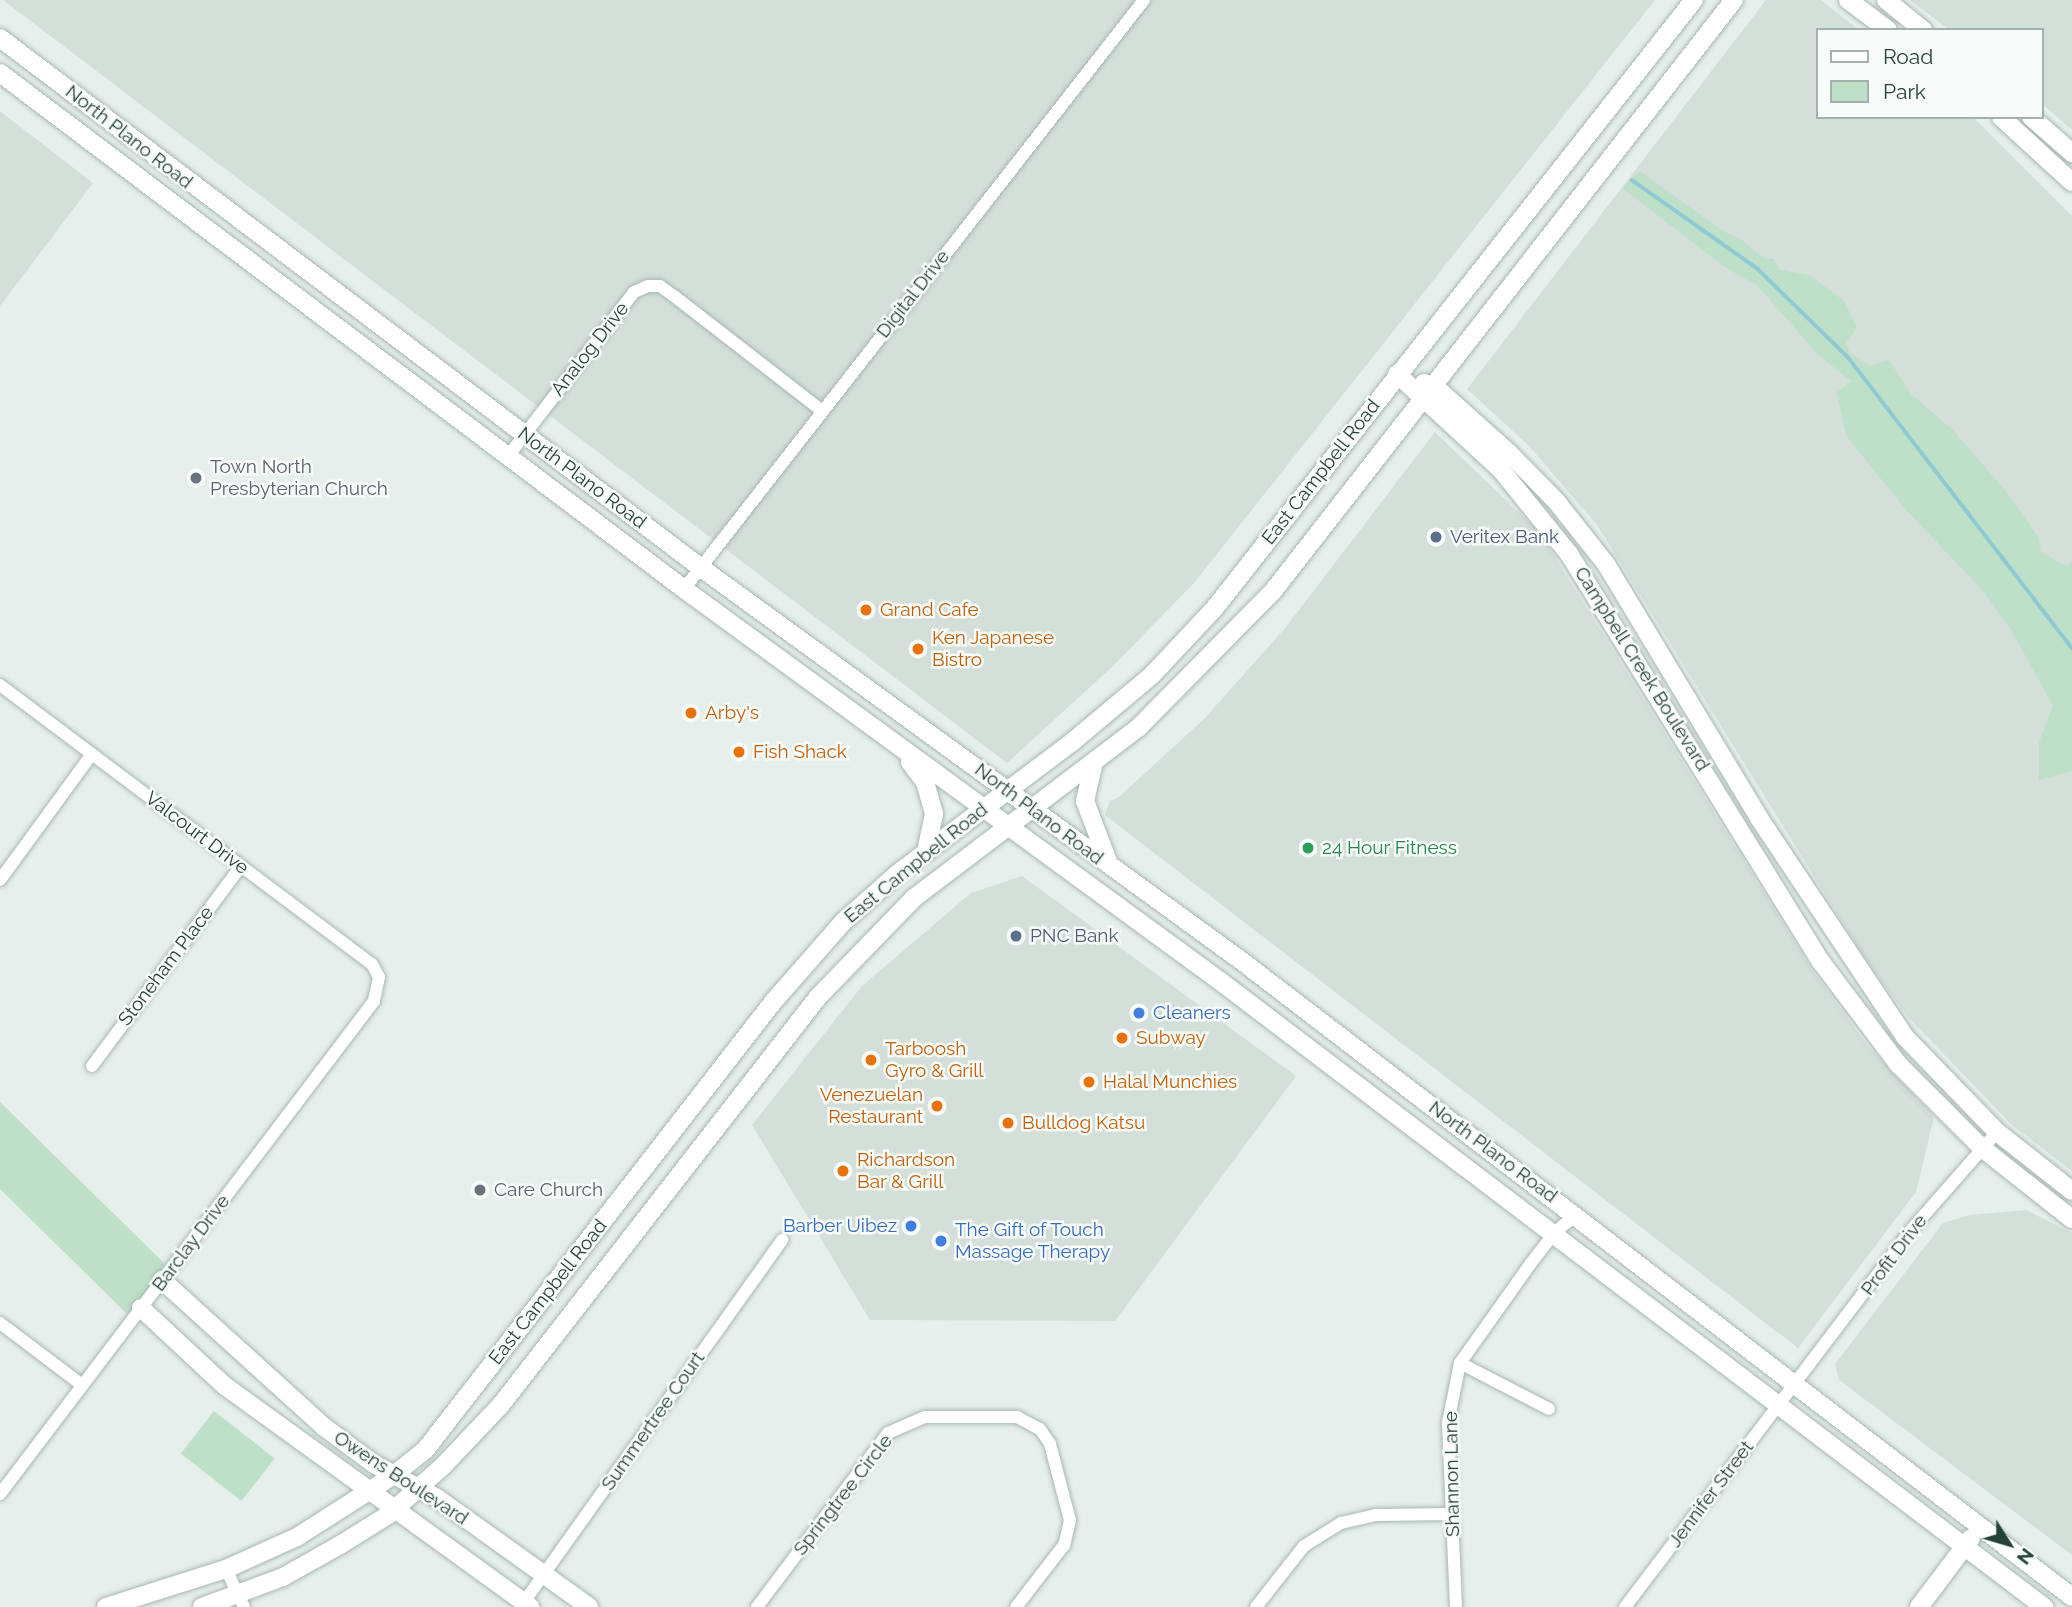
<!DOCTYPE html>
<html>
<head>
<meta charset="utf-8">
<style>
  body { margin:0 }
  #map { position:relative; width:2072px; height:1607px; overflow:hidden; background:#e6efeb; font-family:Raleway,sans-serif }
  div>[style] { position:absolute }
  .built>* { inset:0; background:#d4dfda }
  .green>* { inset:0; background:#bfe0c8; transform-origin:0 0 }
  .stream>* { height:3.5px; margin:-1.75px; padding:0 1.75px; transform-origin:1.75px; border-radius:1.75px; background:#8ec9d4 }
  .roads { filter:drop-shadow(0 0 2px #a8b8b2) drop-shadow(0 0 2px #a8b8b2) }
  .street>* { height:12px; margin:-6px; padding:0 6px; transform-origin:6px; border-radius:6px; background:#fff }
  .secondary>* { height:18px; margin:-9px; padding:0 9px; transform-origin:9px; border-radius:9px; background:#fff }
  .dots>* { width:19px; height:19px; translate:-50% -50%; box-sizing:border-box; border:4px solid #f7fbf9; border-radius:50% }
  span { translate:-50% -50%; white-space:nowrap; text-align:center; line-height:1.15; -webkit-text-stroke:5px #f7fbf9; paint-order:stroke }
  .street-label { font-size:19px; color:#24423a }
  .worship-label { font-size:19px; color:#5b616d }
  .left { translate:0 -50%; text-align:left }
  .service-label { font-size:19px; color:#4e5e75 }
  .food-label { font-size:19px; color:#c56008 }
  .right { translate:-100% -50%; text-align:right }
  .leisure-label { font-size:19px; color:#27864d }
  .shop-label { font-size:19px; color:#366cbe }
  .legend { position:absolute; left:1816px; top:28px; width:228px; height:91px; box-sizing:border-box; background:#f7fbf9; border:2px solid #a3b1ad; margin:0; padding:9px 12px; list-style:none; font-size:21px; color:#24423a }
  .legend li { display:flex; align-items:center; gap:14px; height:35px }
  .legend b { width:35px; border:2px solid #a3b1ad }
  .north { position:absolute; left:1974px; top:1509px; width:70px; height:70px; -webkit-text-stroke:5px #f7fbf9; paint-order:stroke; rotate:127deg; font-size:19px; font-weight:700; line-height:28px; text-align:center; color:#24423a }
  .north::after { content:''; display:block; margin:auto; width:24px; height:32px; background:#24423a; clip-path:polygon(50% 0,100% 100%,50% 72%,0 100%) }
</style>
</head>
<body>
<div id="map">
  <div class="built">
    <div style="clip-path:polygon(3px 0,1655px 0,1194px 583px,1112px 667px,1007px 763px)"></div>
    <div style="clip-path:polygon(1766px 0,1821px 0,1859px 30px,1818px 30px,1818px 117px,1973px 117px,2072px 216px,2072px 1171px,2012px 1125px,1907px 1016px,1862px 954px,1597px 525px,1529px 446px,1467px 389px)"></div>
    <div style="clip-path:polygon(1910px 0,2072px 0,2072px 130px,2042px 104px,2042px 30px,1949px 30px)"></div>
    <div style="clip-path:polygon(0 111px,93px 183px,0 306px)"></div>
    <div style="clip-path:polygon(1435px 432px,1540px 533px,1812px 970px,1869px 1047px,1934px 1117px,1916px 1192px,1798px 1348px,1105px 815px,1110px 801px,1119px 797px,1204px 719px,1286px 627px)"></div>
    <div style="clip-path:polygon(1022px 876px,1296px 1076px,1115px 1321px,870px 1320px,752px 1125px,862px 986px,971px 893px)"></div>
    <div style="clip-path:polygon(2026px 1210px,2072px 1233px,2072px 1555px,1839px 1380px,1835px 1364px,1943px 1223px,1969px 1215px)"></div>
  </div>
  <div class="green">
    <div style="clip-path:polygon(1640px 171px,1723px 231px,1742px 240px,1765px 259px,1773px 259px,1780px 270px,1810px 275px,1844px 301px,1857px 327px,1846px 344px,1850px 353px,1870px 366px,1889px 360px,1912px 395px,1952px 429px,2005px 490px,2038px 536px,2041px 552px,2066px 566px,2072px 561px,2072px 771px,2039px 780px,2039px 742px,2053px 706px,2010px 628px,1983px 591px,1907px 511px,1846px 436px,1837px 392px,1851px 381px,1817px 354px,1758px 286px,1726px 268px,1622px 188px)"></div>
    <div style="clip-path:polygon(0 1102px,166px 1265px,128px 1315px,0 1189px)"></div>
    <div style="left:214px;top:1411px;width:77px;height:54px;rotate:38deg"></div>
  </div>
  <div class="stream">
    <div style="left:1632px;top:180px;width:154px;rotate:35.2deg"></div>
    <div style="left:1758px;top:269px;width:126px;rotate:44.4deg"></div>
    <div style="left:1848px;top:357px;width:367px;rotate:52.4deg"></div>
  </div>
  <div class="roads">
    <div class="street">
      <div style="left:509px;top:455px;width:205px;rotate:-52.5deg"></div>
      <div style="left:634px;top:292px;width:15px;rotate:-23deg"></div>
      <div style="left:648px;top:286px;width:12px"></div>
      <div style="left:660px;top:286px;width:17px;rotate:36deg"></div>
      <div style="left:674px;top:296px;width:186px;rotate:37.8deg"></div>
      <div style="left:684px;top:589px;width:747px;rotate:-52.01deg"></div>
      <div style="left:0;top:685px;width:465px;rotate:36.9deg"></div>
      <div style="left:372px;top:964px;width:15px;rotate:62deg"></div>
      <div style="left:379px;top:977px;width:25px;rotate:102deg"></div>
      <div style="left:374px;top:1001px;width:619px;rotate:127.18deg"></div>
      <div style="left:0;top:880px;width:156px;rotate:-53.9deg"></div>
      <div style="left:92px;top:1066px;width:249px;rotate:-53.3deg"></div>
      <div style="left:0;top:1323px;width:103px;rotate:37.1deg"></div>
      <div style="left:1460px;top:1363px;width:100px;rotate:27.3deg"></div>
      <div style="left:226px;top:1569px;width:42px;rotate:64.7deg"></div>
      <div style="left:524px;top:1602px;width:445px;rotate:-54.5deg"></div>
      <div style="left:757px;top:1607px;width:218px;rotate:-53deg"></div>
      <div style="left:888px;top:1433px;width:40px;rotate:-23.4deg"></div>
      <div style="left:925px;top:1417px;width:92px"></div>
      <div style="left:1017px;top:1417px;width:26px;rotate:28deg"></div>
      <div style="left:1040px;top:1429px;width:18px;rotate:56deg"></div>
      <div style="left:1050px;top:1444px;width:79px;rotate:75.3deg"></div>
      <div style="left:1070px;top:1520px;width:26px;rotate:103deg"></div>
      <div style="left:1064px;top:1545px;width:78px;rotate:127.7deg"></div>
      <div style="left:1256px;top:1607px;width:78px;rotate:-51.8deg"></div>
      <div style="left:1304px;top:1546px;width:44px;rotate:-31.9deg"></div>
      <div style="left:1341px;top:1523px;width:36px;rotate:-13deg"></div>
      <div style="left:1376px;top:1515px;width:75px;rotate:-0.8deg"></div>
      <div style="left:1456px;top:1607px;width:184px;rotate:-92.5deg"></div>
      <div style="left:1448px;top:1423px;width:61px;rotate:-78.7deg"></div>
      <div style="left:1460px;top:1363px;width:123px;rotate:-54.6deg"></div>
      <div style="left:1531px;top:1263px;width:39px;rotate:-52deg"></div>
      <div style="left:1555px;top:1232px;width:27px;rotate:-39deg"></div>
      <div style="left:1625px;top:1607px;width:473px;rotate:-52.8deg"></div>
      <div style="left:1911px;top:1230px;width:130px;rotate:-48.7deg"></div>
    </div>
    <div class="secondary">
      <div style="left:1848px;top:0;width:50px;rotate:36.9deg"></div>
      <div style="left:1886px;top:0;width:48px;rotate:39deg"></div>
      <div style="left:0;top:38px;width:877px;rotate:37.08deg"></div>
      <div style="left:700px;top:567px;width:671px;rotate:36.03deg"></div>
      <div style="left:1243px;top:962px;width:1044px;rotate:37.45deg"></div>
      <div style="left:0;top:73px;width:857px;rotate:37.03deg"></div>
      <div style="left:684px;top:589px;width:664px;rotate:36.18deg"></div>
      <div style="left:1220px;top:981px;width:1035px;rotate:37.22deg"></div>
      <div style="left:2001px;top:117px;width:96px;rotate:42.5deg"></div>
      <div style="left:2031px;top:117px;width:55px;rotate:41.3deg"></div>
      <div style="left:1397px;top:374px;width:143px;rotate:42.7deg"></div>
      <div style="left:1502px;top:471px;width:107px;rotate:51.1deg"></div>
      <div style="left:1569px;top:554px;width:481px;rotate:58.3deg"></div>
      <div style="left:1822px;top:963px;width:126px;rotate:53deg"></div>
      <div style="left:1898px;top:1064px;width:119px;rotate:45deg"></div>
      <div style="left:1982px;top:1148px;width:115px;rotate:38.3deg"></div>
      <div style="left:1424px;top:383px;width:10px;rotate:17deg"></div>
      <div style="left:1434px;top:386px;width:102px;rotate:41.8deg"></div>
      <div style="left:1510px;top:454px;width:66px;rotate:45.6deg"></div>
      <div style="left:1556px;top:501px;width:80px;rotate:51.6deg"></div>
      <div style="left:1606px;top:564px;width:297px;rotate:58.9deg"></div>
      <div style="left:1759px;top:818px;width:263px;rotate:56.3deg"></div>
      <div style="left:1905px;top:1037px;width:132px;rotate:45.9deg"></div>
      <div style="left:1997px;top:1132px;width:95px;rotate:38.2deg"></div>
      <div style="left:910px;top:762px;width:25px;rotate:53deg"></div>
      <div style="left:925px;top:782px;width:33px;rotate:74deg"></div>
      <div style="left:934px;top:814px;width:39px;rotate:102deg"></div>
      <div style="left:1094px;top:762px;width:40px;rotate:103deg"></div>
      <div style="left:1085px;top:801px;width:67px;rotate:69.1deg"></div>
      <div style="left:162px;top:1280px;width:219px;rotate:42.2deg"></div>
      <div style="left:324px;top:1427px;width:62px;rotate:36.5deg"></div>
      <div style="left:374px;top:1464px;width:72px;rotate:28.4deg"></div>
      <div style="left:437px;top:1498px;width:187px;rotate:35.6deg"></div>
      <div style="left:141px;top:1308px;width:115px;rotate:42.9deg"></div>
      <div style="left:225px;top:1386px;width:377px;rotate:35.9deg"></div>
      <div style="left:106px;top:1607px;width:126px;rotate:-17.6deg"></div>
      <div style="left:226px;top:1569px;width:78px;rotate:-24.3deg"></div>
      <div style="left:297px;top:1537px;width:115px;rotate:-32.6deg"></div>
      <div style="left:394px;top:1475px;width:41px;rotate:-39.1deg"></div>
      <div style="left:426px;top:1449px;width:566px;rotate:-52.18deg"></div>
      <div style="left:773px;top:1002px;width:106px;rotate:-48.8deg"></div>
      <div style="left:843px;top:922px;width:72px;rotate:-41.6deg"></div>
      <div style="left:897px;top:874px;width:218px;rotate:-37deg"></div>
      <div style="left:1071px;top:743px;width:106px;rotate:-40deg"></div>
      <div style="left:1152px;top:675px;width:91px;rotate:-46.8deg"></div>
      <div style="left:1214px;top:609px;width:775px;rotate:-51.76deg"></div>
      <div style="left:202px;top:1607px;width:86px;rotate:-20.3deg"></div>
      <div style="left:283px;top:1577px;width:65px;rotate:-29.3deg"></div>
      <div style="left:340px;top:1545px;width:57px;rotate:-32deg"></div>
      <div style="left:388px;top:1515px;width:74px;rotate:-41.7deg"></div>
      <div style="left:443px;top:1466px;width:83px;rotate:-46.5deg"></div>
      <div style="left:500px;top:1406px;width:518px;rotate:-52.13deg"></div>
      <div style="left:818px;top:997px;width:138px;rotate:-45.9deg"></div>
      <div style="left:914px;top:898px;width:281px;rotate:-37.2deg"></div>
      <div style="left:1138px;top:728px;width:194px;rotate:-45.4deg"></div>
      <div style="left:1274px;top:590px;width:748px;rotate:-52.06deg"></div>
      <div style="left:1919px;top:1607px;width:86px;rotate:-53deg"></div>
    </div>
  </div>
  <div class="dots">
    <div style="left:196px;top:478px;background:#6b7280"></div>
    <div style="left:1436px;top:537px;background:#5c6f8a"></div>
    <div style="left:866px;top:610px;background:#e8710a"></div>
    <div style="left:918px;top:649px;background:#e8710a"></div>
    <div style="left:691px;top:713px;background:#e8710a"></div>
    <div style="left:739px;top:752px;background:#e8710a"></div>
    <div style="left:1308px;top:848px;background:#2e9e5b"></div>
    <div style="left:1016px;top:936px;background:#5c6f8a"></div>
    <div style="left:1139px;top:1013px;background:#3f7fe0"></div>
    <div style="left:1122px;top:1038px;background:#e8710a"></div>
    <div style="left:871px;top:1060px;background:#e8710a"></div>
    <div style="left:1089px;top:1082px;background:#e8710a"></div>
    <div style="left:937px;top:1106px;background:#e8710a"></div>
    <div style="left:1008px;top:1123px;background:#e8710a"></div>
    <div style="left:843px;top:1171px;background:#e8710a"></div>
    <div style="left:480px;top:1190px;background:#6b7280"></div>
    <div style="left:911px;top:1226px;background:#3f7fe0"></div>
    <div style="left:941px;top:1241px;background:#3f7fe0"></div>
  </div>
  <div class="street-label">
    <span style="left:129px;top:137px;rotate:38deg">North Plano Road</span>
    <span style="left:913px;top:294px;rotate:-52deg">Digital Drive</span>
    <span style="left:590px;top:349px;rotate:-52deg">Analog Drive</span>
    <span style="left:1321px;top:472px;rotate:-52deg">East Campbell Road</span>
    <span style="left:582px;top:478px;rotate:37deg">North Plano Road</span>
    <span style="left:1642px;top:669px;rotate:58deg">Campbell Creek Boulevard</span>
    <span style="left:1039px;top:814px;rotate:37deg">North Plano Road</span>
    <span style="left:197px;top:833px;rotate:37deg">Valcourt Drive</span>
    <span style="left:916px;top:863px;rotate:-39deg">East Campbell Road</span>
    <span style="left:166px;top:966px;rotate:-53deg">Stoneham Place</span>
    <span style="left:1493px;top:1152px;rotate:37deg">North Plano Road</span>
    <span style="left:191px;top:1243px;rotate:-53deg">Barclay Drive</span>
    <span style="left:1894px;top:1255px;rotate:-53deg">Profit Drive</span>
    <span style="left:548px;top:1292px;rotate:-52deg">East Campbell Road</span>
    <span style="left:653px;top:1421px;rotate:-55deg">Summertree Court</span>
    <span style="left:1452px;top:1474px;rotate:-91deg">Shannon Lane</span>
    <span style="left:401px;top:1478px;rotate:33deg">Owens Boulevard</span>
    <span style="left:1711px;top:1494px;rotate:-53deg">Jennifer Street</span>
    <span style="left:843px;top:1495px;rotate:-52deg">Springtree Circle</span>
  </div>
  <div class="worship-label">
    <span class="left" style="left:210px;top:478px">Town North<br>Presbyterian Church</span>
    <span class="left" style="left:494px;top:1190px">Care Church</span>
  </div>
  <div class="service-label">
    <span class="left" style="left:1450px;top:537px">Veritex Bank</span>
    <span class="left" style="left:1030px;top:936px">PNC Bank</span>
  </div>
  <div class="food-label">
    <span class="left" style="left:880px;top:610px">Grand Cafe</span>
    <span class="left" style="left:932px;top:649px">Ken Japanese<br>Bistro</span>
    <span class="left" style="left:705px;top:713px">Arby's</span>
    <span class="left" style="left:753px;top:752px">Fish Shack</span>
    <span class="left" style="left:1136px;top:1038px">Subway</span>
    <span class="left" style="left:885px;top:1060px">Tarboosh<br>Gyro &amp; Grill</span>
    <span class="left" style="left:1103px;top:1082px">Halal Munchies</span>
    <span class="right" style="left:923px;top:1106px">Venezuelan<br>Restaurant</span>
    <span class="left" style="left:1022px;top:1123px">Bulldog Katsu</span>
    <span class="left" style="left:857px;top:1171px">Richardson<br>Bar &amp; Grill</span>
  </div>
  <div class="leisure-label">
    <span class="left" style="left:1322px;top:848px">24 Hour Fitness</span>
  </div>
  <div class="shop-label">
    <span class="left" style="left:1153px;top:1013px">Cleaners</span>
    <span class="right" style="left:897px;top:1226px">Barber Uibez</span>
    <span class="left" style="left:955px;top:1241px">The Gift of Touch<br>Massage Therapy</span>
  </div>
  <ul class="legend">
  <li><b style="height:9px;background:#fff"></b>Road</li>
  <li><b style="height:19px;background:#bfe0c8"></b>Park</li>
  </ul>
  <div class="north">N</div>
</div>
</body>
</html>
